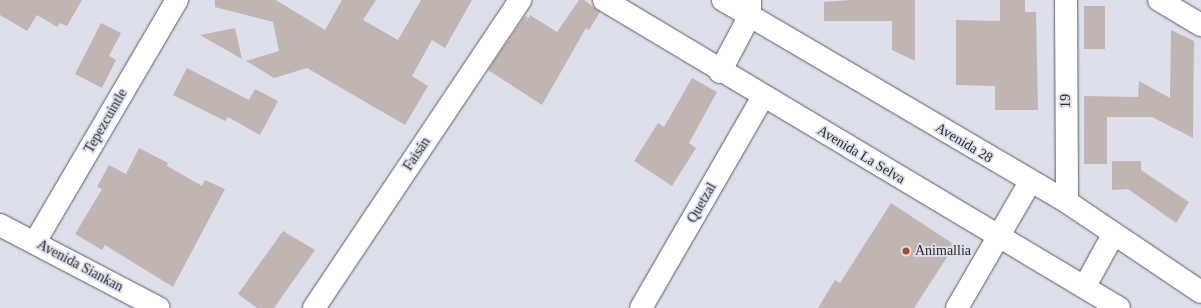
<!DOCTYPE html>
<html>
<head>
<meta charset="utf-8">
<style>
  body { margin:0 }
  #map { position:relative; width:1201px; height:308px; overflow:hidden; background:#dde0eb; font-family:"Times New Roman",serif }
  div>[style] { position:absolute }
  .building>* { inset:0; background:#c0b5b1; transform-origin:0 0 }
  .roads { filter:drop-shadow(0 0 1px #585b64) drop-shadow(0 0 1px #585b64) }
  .minor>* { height:22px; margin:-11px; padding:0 11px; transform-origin:11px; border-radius:11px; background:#fff }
  .tertiary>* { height:22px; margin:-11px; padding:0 11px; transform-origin:11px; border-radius:11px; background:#fff }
  .dots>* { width:11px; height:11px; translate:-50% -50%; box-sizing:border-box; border:2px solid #dde0eb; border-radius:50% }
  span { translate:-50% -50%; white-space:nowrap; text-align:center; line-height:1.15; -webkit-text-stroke:3.5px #dde0eb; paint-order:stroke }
  .street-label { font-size:14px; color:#2a2b2f }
  .poi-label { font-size:14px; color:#2a2b2f }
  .left { translate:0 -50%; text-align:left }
</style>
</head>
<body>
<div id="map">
  <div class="building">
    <div style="clip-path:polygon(0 0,82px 0,67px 26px,60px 23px,57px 27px,37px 15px,27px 31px,0 15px)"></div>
    <div style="clip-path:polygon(215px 0,276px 0,325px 30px,342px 0,376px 0,363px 20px,398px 40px,421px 0,472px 0,445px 48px,432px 40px,412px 76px,428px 86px,405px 125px,307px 68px,274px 78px,246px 61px,279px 51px,273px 22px,215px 7px)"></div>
    <div style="clip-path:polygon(579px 0,584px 0,600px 12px,589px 30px,586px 28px,542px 105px,488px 70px,525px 16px,529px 18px,530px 15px,557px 32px)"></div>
    <div style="clip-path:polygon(850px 0,915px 0,915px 61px,892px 50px,892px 21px,824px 21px,824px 2px)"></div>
    <div style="clip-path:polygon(1000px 0,1025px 0,1025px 12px,1036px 12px,1038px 110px,995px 110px,995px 86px,956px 85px,956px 20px,1000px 21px)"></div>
    <div style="left:1084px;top:6px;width:21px;height:43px"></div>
    <div style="clip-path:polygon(101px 23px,121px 33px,109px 56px,116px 60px,102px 88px,75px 74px)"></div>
    <div style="clip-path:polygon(235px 28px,242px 59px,200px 35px)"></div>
    <div style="clip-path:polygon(1171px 30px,1194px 41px,1193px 138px,1152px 117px,1107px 117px,1107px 164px,1084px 164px,1084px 96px,1138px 97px,1139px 81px,1170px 98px)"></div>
    <div style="clip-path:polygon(187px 68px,249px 100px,255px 89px,278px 101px,260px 135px,228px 117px,225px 121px,173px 95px)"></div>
    <div style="clip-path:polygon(692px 78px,717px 92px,689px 143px,696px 148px,672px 186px,634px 161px,658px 123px,664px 127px)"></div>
    <div style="clip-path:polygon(139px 148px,168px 163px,167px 166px,202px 186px,205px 180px,225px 189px,173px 287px,105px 245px,102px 250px,75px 234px,102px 189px,97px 187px,109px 165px,126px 174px)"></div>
    <div style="clip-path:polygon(1112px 161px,1141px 161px,1141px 170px,1189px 202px,1176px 223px,1128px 189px,1112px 190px)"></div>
    <div style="clip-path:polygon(891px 203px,955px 245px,914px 308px,818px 308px,835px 280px,840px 283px)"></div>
    <div style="clip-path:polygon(283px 231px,315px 250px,274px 308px,257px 308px,238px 294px)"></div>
  </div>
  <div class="roads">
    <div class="minor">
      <div style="left:1066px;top:0;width:202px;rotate:89.7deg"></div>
      <div style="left:1159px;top:0;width:49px;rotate:30.8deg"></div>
      <div style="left:720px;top:72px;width:64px;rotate:-62.2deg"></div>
      <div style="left:750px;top:15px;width:15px;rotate:-90deg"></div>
      <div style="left:0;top:225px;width:179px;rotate:27.6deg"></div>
      <div style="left:35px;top:242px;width:281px;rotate:-59.6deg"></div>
      <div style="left:1085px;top:286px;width:58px;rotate:-61.2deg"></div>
      <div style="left:314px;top:308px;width:371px;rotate:-56.2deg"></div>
      <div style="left:641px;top:308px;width:244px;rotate:-60deg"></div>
      <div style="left:957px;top:308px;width:146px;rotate:-59.9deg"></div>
    </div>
    <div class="tertiary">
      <div style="left:604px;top:0;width:600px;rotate:30.88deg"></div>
      <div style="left:723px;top:0;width:399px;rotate:30.4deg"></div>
      <div style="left:1067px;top:202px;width:161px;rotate:33.9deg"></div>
    </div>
  </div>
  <div class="dots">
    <div style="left:906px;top:251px;background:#b04a20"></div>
  </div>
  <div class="street-label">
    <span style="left:1066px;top:101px;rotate:-90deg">19</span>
    <span style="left:106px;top:121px;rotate:-60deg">Tepezcuintle</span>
    <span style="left:964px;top:143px;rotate:31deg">Avenida 28</span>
    <span style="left:417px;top:154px;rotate:-56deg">Faisán</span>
    <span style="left:861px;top:155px;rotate:31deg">Avenida La Selva</span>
    <span style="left:702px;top:203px;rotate:-60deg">Quetzal</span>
    <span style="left:80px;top:266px;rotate:28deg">Avenida Siankan</span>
  </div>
  <div class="poi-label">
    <span class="left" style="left:915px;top:251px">Animallia</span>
  </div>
</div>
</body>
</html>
